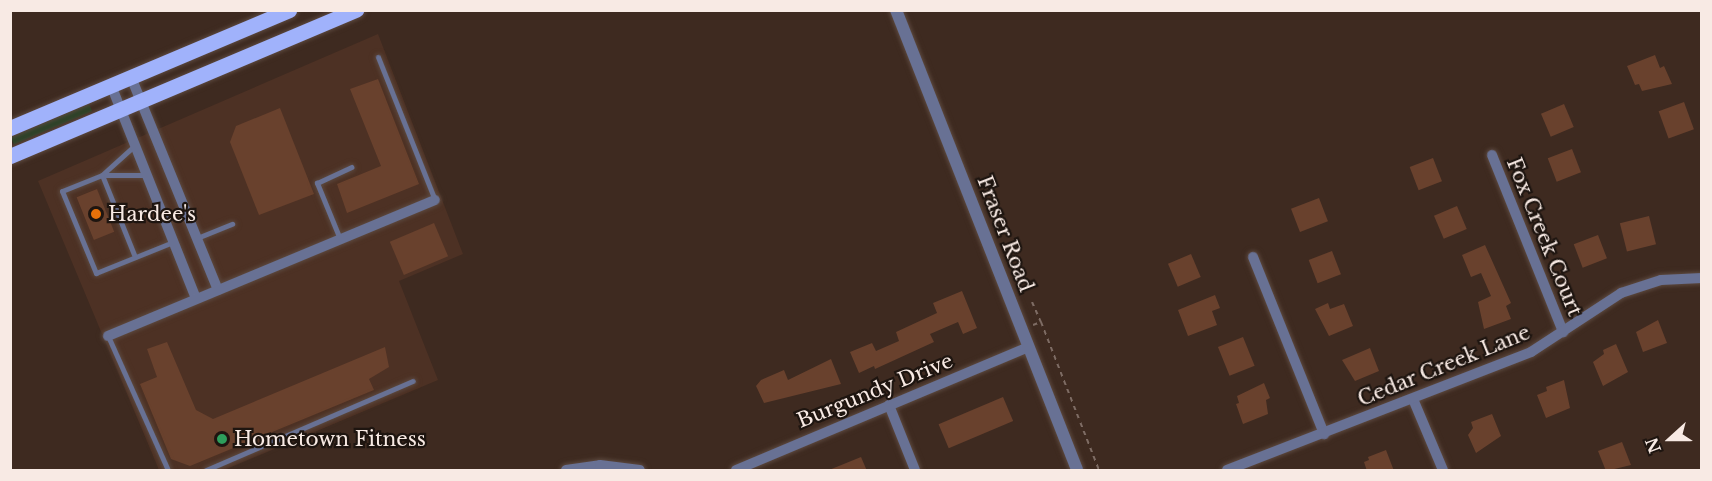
<!DOCTYPE html>
<html>
<head>
<meta charset="utf-8">
<style>
  body { margin:0 }
  #map { position:relative; width:1712px; height:481px; overflow:hidden; background:#3e2a20; font-family:"Libre Baskerville",serif }
  div>[style] { position:absolute }
  .built>* { inset:0; background:#4d3124 }
  .green>* { inset:0; background:#2c4228; transform-origin:0 0 }
  .building>* { inset:0; background:#69412d; transform-origin:0 0 }
  .path>* { height:2px; margin-top:-1px; transform-origin:0; background:repeating-linear-gradient(90deg,#7e6c64 0 4.5px,transparent 0 9px) }
  .roads { filter:drop-shadow(0 0 2px #5c493f) drop-shadow(0 0 2px #5c493f) }
  .service>* { height:5px; margin:-2.5px; padding:0 2.5px; transform-origin:2.5px; border-radius:2.5px; background:#687194 }
  .minor>* { height:10px; margin:-5px; padding:0 5px; transform-origin:5px; border-radius:5px; background:#687194 }
  .tertiary>* { height:12px; margin:-6px; padding:0 6px; transform-origin:6px; border-radius:6px; background:#687194 }
  .primary>* { height:15px; margin:-7.5px; padding:0 7.5px; transform-origin:7.5px; border-radius:7.5px; background:#a0b2fb }
  .dots>* { width:16px; height:16px; translate:-50% -50%; box-sizing:border-box; border:3px solid #1e1510; border-radius:50% }
  span { translate:-50% -50%; white-space:nowrap; text-align:center; line-height:1.15; -webkit-text-stroke:4.5px #1e1510; paint-order:stroke }
  .poi-label { font-size:20px; color:#f8eae4 }
  .left { translate:0 -50%; text-align:left }
  .street-label { font-size:20px; color:#f8eae4 }
  .frame { position:absolute; inset:0; border:12px solid #f8eae4; pointer-events:none }
  .north { position:absolute; left:1640px; top:409px; width:60px; height:60px; -webkit-text-stroke:4px #1e1510; paint-order:stroke; rotate:249deg; font-size:16px; font-weight:700; line-height:24px; text-align:center; color:#f8eae4 }
  .north::after { content:''; display:block; margin:auto; width:21px; height:27px; background:#f8eae4; clip-path:polygon(50% 0,100% 100%,50% 72%,0 100%) }
</style>
</head>
<body>
<div id="map">
  <div class="built">
    <div style="clip-path:polygon(378px 34px,463px 254px,399px 281px,438px 380px,224px 470px,159px 470px,38px 181px)"></div>
  </div>
  <div class="green">
    <div style="left:89px;top:104px;width:8px;height:85px;rotate:67deg"></div>
  </div>
  <div class="building">
    <div style="clip-path:polygon(1655px 55px,1660px 68px,1664px 66px,1672px 84px,1642px 91px,1639px 84px,1635px 85px,1627px 66px)"></div>
    <div style="clip-path:polygon(378px 79px,419px 184px,347px 213px,337px 184px,381px 166px,350px 89px)"></div>
    <div style="left:1684px;top:102px;width:29px;height:27px;rotate:70deg"></div>
    <div style="left:1564px;top:104px;width:25px;height:25px;rotate:67deg"></div>
    <div style="clip-path:polygon(280px 108px,314px 194px,259px 215px,230px 142px,236px 126px)"></div>
    <div style="left:1572px;top:149px;width:25px;height:26px;rotate:69deg"></div>
    <div style="left:1433px;top:158px;width:25px;height:25px;rotate:69deg"></div>
    <div style="left:97px;top:189px;width:46px;height:22px;rotate:68deg"></div>
    <div style="left:1319px;top:198px;width:25px;height:30px;rotate:69deg"></div>
    <div style="left:1457px;top:206px;width:25px;height:25px;rotate:67deg"></div>
    <div style="left:1649px;top:216px;width:29px;height:30px;rotate:76deg"></div>
    <div style="left:434px;top:223px;width:36px;height:48px;rotate:67deg"></div>
    <div style="left:1598px;top:235px;width:25px;height:26px;rotate:69deg"></div>
    <div style="clip-path:polygon(1485px 245px,1511px 303px,1506px 306px,1511px 319px,1484px 329px,1478px 302px,1491px 296px,1481px 273px,1471px 277px,1462px 255px)"></div>
    <div style="left:1332px;top:251px;width:25px;height:25px;rotate:69deg"></div>
    <div style="left:1191px;top:254px;width:25px;height:25px;rotate:67deg"></div>
    <div style="clip-path:polygon(962px 291px,977px 328px,963px 334px,958px 322px,930px 334px,934px 342px,875px 369px,874px 366px,859px 373px,850px 352px,872px 343px,876px 351px,899px 341px,896px 332px,937px 313px,933px 303px)"></div>
    <div style="clip-path:polygon(1215px 295px,1220px 308px,1212px 311px,1217px 325px,1188px 336px,1178px 310px)"></div>
    <div style="clip-path:polygon(1328px 303px,1330px 309px,1344px 304px,1353px 326px,1329px 336px,1315px 309px)"></div>
    <div style="clip-path:polygon(1658px 320px,1667px 343px,1643px 352px,1636px 332px)"></div>
    <div style="left:1243px;top:337px;width:31px;height:27px;rotate:68deg"></div>
    <div style="clip-path:polygon(167px 342px,196px 410px,213px 419px,385px 347px,389px 367px,369px 379px,374px 390px,190px 466px,171px 459px,140px 384px,157px 377px,147px 349px)"></div>
    <div style="clip-path:polygon(1616px 344px,1628px 372px,1603px 386px,1593px 362px,1604px 354px,1603px 350px)"></div>
    <div style="clip-path:polygon(1370px 348px,1379px 371px,1355px 381px,1342px 360px)"></div>
    <div style="clip-path:polygon(831px 359px,841px 384px,764px 403px,756px 386px,761px 380px,784px 370px,788px 380px)"></div>
    <div style="clip-path:polygon(1564px 380px,1570px 408px,1546px 418px,1537px 395px,1547px 391px,1546px 387px)"></div>
    <div style="clip-path:polygon(1264px 383px,1270px 398px,1266px 400px,1268px 414px,1243px 424px,1236px 404px,1239px 403px,1237px 396px)"></div>
    <div style="left:1003px;top:397px;width:26px;height:70px;rotate:67deg"></div>
    <div style="clip-path:polygon(1492px 414px,1501px 436px,1476px 453px,1468px 435px,1473px 428px,1471px 422px)"></div>
    <div style="clip-path:polygon(1622px 442px,1631px 465px,1606px 471px,1598px 451px)"></div>
    <div style="clip-path:polygon(1386px 450px,1394px 471px,1367px 471px,1364px 462px,1369px 460px,1368px 457px)"></div>
    <div style="clip-path:polygon(861px 457px,867px 471px,829px 471px,829px 470px)"></div>
  </div>
  <div class="path">
    <div style="left:1032px;top:302px;width:22px;rotate:66deg"></div>
    <div style="left:1033px;top:325px;width:9px;rotate:-21deg"></div>
    <div style="left:1041px;top:322px;width:159px;rotate:68.6deg"></div>
  </div>
  <div class="roads">
    <div class="service">
      <div style="left:378px;top:57px;width:154px;rotate:68.3deg"></div>
      <div style="left:103px;top:174px;width:42px;rotate:-42.1deg"></div>
      <div style="left:102px;top:175px;width:44px"></div>
      <div style="left:197px;top:238px;width:38px;rotate:-22deg"></div>
      <div style="left:340px;top:239px;width:61px;rotate:-112.3deg"></div>
      <div style="left:317px;top:183px;width:38px;rotate:-25deg"></div>
      <div style="left:135px;top:257px;width:88px;rotate:-111.9deg"></div>
      <div style="left:102px;top:175px;width:43px;rotate:158.2deg"></div>
      <div style="left:62px;top:191px;width:89px;rotate:67.5deg"></div>
      <div style="left:96px;top:273px;width:83px;rotate:-21.9deg"></div>
      <div style="left:108px;top:336px;width:147px;rotate:65.9deg"></div>
      <div style="left:206px;top:470px;width:225px;rotate:-23.3deg"></div>
    </div>
    <div class="minor">
      <div style="left:131px;top:77px;width:230px;rotate:67.8deg"></div>
      <div style="left:111px;top:85px;width:230px;rotate:68.3deg"></div>
      <div style="left:1492px;top:155px;width:191px;rotate:68.1deg"></div>
      <div style="left:1253px;top:257px;width:191px;rotate:68.1deg"></div>
      <div style="left:108px;top:336px;width:354px;rotate:-22.6deg"></div>
      <div style="left:1413px;top:399px;width:77px;rotate:67.1deg"></div>
      <div style="left:889px;top:405px;width:70px;rotate:68.2deg"></div>
      <div style="left:566px;top:470px;width:34px;rotate:-8deg"></div>
      <div style="left:600px;top:465px;width:40px;rotate:7.1deg"></div>
      <div style="left:736px;top:470px;width:317px;rotate:-22.8deg"></div>
      <div style="left:1227px;top:470px;width:326px;rotate:-21.2deg"></div>
      <div style="left:1531px;top:352px;width:108px;rotate:-33.2deg"></div>
      <div style="left:1621px;top:293px;width:42px;rotate:-18deg"></div>
      <div style="left:1661px;top:280px;width:41px;rotate:-2.8deg"></div>
    </div>
    <div class="tertiary">
      <div style="left:896px;top:10px;width:494px;rotate:68.5deg"></div>
    </div>
    <div class="primary">
      <div style="left:10px;top:128px;width:303px;rotate:-22.9deg"></div>
      <div style="left:10px;top:156px;width:376px;rotate:-22.9deg"></div>
    </div>
  </div>
  <div class="dots">
    <div style="left:96px;top:214px;background:#e8710a"></div>
    <div style="left:222px;top:439px;background:#2e9e5b"></div>
  </div>
  <div class="poi-label">
    <span class="left" style="left:108px;top:214px">Hardee's</span>
    <span class="left" style="left:234px;top:439px">Hometown Fitness</span>
  </div>
  <div class="street-label">
    <span style="left:1005px;top:234px;rotate:69deg">Fraser Road</span>
    <span style="left:1544px;top:237px;rotate:68deg">Fox Creek Court</span>
    <span style="left:1444px;top:366px;rotate:-22deg">Cedar Creek Lane</span>
    <span style="left:875px;top:391px;rotate:-22deg">Burgundy Drive</span>
  </div>
  <div class="frame"></div>
  <div class="north">N</div>
</div>
</body>
</html>
